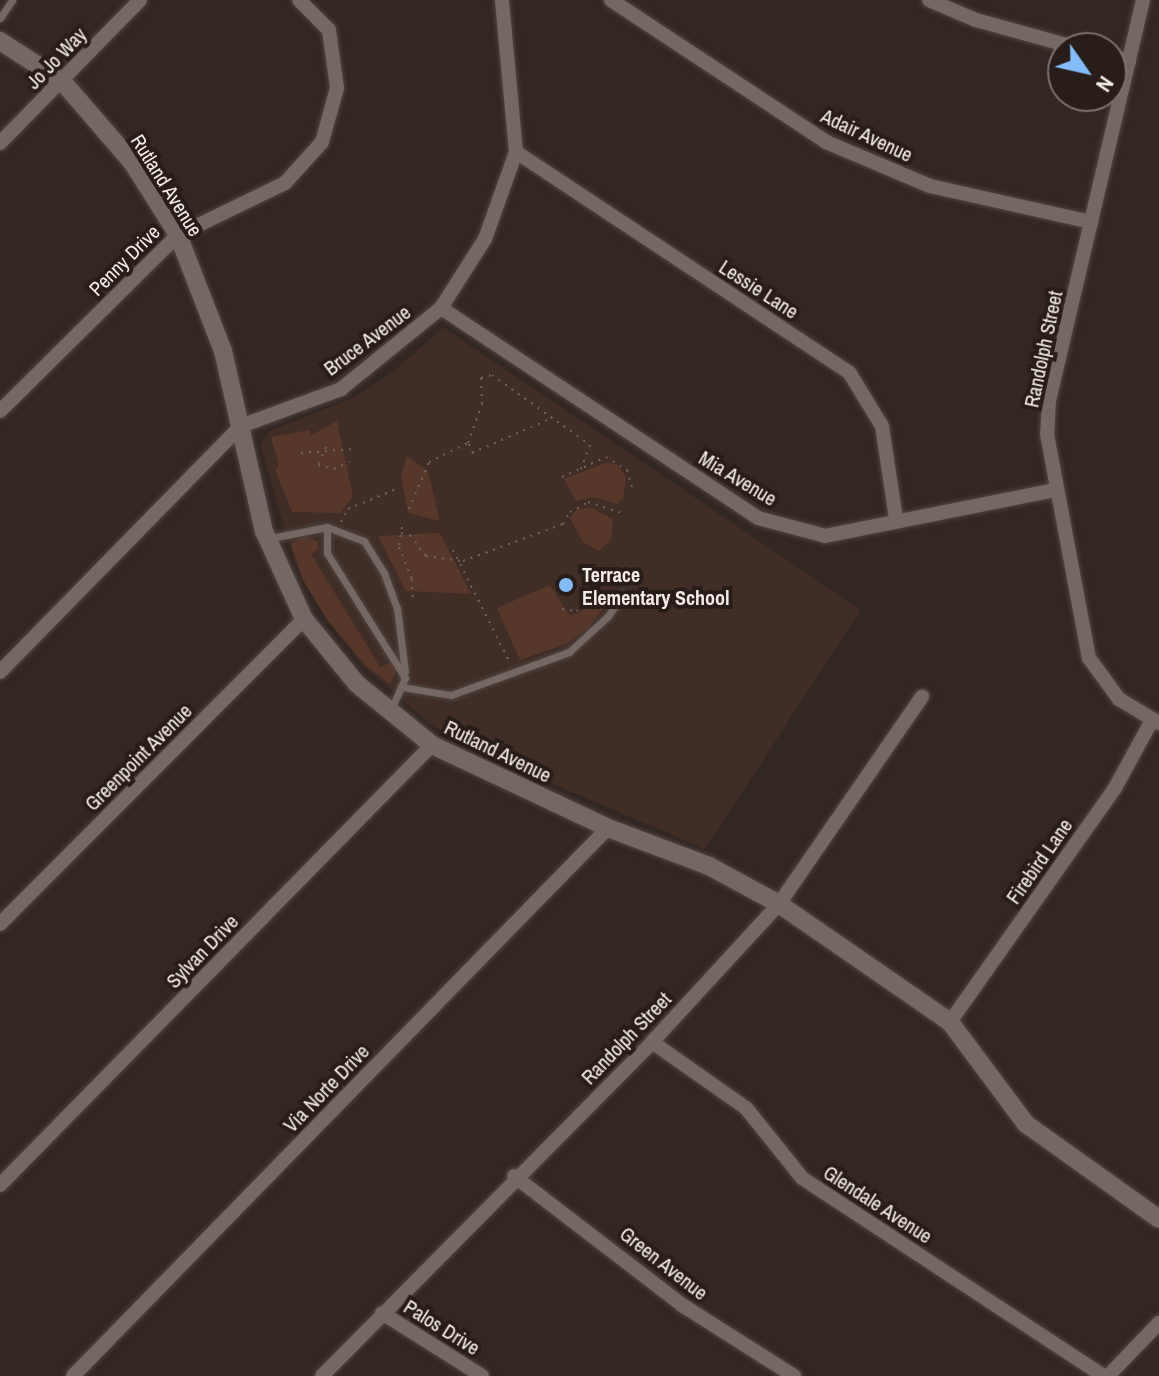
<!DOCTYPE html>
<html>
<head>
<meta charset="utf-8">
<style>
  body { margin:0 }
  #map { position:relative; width:1159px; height:1376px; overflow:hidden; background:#332723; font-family:"Archivo Narrow",sans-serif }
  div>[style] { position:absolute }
  .built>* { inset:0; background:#3f2d26 }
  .green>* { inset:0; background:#58372b }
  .path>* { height:2px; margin-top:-1px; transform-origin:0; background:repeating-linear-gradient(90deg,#6d625e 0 2px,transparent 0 8px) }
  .roads { filter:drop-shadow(0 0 2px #4f4541) drop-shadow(0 0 2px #4f4541) }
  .service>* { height:7px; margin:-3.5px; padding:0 3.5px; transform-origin:3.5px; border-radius:3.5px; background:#756762 }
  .minor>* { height:14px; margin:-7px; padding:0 7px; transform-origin:7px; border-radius:7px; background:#756762 }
  .tertiary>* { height:18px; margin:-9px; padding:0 9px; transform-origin:9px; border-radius:9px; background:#756762 }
  .dots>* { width:22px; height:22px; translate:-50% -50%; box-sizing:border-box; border:4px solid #291d19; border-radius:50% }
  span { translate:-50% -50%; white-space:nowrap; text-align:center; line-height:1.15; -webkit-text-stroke:8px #291d19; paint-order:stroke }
  .street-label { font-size:20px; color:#f5ece9 }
  .poi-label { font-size:20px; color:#f5ece9; font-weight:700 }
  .left { translate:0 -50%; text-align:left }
  .north { position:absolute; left:1047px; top:32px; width:80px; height:80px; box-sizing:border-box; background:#291d19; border:2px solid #7b706c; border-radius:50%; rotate:124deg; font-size:22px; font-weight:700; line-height:32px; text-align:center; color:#f5ece9 }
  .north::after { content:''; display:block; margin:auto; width:28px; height:36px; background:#83bcfb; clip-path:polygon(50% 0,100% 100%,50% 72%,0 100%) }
</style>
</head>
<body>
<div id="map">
  <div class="built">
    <div style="clip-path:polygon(443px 327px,861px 610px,705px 849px,483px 754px,429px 723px,364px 667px,327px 620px,294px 560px,260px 445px,269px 431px,353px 398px,396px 370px)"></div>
  </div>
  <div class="green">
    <div style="clip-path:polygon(337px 421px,353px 496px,341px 513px,292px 512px,275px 469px,279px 466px,271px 437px,309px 430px,311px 435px)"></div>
    <div style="clip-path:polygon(407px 456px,428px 471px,440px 521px,408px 513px,401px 475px)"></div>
    <div style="clip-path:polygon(605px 463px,617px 464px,626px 477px,623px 499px,617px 504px,594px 497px,576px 501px,564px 479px)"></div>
    <div style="clip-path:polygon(592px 508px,613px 519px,611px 540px,598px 551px,583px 542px,570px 518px,577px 509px)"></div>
    <div style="clip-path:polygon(440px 533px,471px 594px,406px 591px,378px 536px)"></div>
    <div style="clip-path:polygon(305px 536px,318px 542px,319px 549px,311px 554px,380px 667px,390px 663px,396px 671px,390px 684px,366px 666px,326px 618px,303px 580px,291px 544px)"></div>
    <div style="clip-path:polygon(550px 585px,570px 616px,603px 600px,607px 604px,587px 629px,566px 644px,520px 660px,497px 608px)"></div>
  </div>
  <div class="path">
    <div style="left:469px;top:444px;width:9px;rotate:72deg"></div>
    <div style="left:472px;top:453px;width:87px;rotate:-23.6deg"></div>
    <div style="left:326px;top:447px;width:20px;rotate:114deg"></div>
    <div style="left:318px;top:465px;width:16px;rotate:14deg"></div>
    <div style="left:334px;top:469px;width:17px;rotate:-25deg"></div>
    <div style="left:301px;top:453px;width:51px;rotate:-4.5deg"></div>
    <div style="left:562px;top:477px;width:48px;rotate:-24.4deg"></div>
    <div style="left:606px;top:457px;width:25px;rotate:32deg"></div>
    <div style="left:627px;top:470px;width:22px;rotate:74deg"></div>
    <div style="left:409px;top:509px;width:51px;rotate:-66.9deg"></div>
    <div style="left:429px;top:462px;width:43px;rotate:-26deg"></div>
    <div style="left:468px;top:443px;width:41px;rotate:-70.3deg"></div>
    <div style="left:482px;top:404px;width:26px;rotate:-92deg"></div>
    <div style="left:481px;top:378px;width:11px;rotate:-15deg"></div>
    <div style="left:492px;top:375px;width:120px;rotate:35.5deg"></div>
    <div style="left:590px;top:445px;width:26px;rotate:111deg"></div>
    <div style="left:341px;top:522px;width:15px;rotate:-62deg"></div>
    <div style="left:348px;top:509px;width:55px;rotate:-22.4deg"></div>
    <div style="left:402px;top:527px;width:20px;rotate:99deg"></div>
    <div style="left:399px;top:547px;width:35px;rotate:68deg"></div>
    <div style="left:412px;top:579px;width:23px;rotate:88deg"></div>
    <div style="left:401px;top:533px;width:9px;rotate:13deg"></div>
    <div style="left:410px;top:535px;width:26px;rotate:53deg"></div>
    <div style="left:426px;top:556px;width:37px;rotate:8deg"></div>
    <div style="left:463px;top:561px;width:107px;rotate:-20.3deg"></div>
    <div style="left:563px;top:524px;width:14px;rotate:-60deg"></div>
    <div style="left:570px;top:512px;width:21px;rotate:-29deg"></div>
    <div style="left:588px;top:502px;width:36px;rotate:18deg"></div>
    <div style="left:453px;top:550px;width:124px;rotate:63.2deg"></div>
    <div style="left:562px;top:609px;width:14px;rotate:8deg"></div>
    <div style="left:576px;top:611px;width:41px;rotate:-29.1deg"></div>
  </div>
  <div class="roads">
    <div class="service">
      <div style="left:0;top:18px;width:22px;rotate:-56deg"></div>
      <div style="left:327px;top:527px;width:40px;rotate:21deg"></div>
      <div style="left:364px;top:541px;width:38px;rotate:58deg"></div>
      <div style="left:384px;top:573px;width:37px;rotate:70deg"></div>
      <div style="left:397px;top:608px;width:64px;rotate:82.9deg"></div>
      <div style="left:271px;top:538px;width:57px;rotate:-11.1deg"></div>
      <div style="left:327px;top:527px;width:26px;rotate:90deg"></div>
      <div style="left:327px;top:553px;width:147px;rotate:58deg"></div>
      <div style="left:405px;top:678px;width:36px;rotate:114deg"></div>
      <div style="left:402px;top:687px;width:50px;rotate:9.3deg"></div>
      <div style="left:451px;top:695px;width:126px;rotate:-20deg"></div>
      <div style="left:569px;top:652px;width:53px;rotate:-42.7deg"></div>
      <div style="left:608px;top:616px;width:27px;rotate:-56deg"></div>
    </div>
    <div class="minor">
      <div style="left:611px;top:0;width:258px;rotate:33.4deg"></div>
      <div style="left:826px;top:142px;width:113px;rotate:22.9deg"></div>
      <div style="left:930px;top:186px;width:165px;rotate:12.6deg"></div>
      <div style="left:929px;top:0;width:51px;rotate:23.1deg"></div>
      <div style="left:976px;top:20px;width:105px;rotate:15.5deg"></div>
      <div style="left:1143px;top:0;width:411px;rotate:103.2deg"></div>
      <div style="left:1049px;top:400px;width:34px;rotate:93deg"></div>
      <div style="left:1047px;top:434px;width:228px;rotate:79.4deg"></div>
      <div style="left:1089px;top:658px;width:51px;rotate:53.8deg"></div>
      <div style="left:1119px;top:699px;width:47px;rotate:31deg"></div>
      <div style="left:1111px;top:56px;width:19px;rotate:16deg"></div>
      <div style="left:0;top:143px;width:200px;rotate:-45.6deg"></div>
      <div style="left:516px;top:152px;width:399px;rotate:33.5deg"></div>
      <div style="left:849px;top:372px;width:63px;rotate:58.6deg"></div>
      <div style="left:882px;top:426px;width:94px;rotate:81.4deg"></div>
      <div style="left:441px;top:308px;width:380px;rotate:33.5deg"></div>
      <div style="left:758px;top:518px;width:69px;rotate:15deg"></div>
      <div style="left:825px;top:536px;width:236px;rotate:-11.3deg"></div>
      <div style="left:0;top:411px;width:250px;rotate:-44.7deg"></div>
      <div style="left:178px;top:235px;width:119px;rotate:-25.9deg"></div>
      <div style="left:285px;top:183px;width:55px;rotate:-47.9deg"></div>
      <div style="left:322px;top:142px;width:56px;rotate:-74.5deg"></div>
      <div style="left:337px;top:88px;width:59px;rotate:-97.9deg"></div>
      <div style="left:329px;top:30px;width:42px;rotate:-135deg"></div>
      <div style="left:0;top:672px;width:344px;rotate:-45.6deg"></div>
      <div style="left:241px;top:426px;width:107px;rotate:-20.3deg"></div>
      <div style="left:341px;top:389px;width:129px;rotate:-39deg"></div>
      <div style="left:441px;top:308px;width:82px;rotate:-57.5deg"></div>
      <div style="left:485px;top:239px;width:92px;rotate:-70.4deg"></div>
      <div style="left:516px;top:152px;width:153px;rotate:-95.3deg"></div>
      <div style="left:0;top:924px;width:431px;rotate:-45.1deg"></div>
      <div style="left:950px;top:1022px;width:286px;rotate:-54.8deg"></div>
      <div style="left:1115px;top:788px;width:77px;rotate:-61.4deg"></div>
      <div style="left:652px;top:1042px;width:115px;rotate:35.1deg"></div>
      <div style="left:746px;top:1108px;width:90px;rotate:51.3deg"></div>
      <div style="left:802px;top:1178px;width:360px;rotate:33.3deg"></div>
      <div style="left:514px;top:1176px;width:212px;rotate:37.5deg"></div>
      <div style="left:682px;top:1305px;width:133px;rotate:32.4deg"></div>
      <div style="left:0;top:1185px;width:617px;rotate:-45.53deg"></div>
      <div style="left:382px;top:1313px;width:118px;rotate:32.2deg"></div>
      <div style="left:73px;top:1376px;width:766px;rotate:-45.69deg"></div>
      <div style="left:322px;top:1376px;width:470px;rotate:-45.3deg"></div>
      <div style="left:652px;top:1042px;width:188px;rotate:-47.4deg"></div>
      <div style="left:779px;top:904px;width:252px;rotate:-55.4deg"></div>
      <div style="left:1108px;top:1376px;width:74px;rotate:-46.1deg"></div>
    </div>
    <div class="tertiary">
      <div style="left:0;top:41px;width:74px;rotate:32.8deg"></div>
      <div style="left:62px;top:81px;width:107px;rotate:49.2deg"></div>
      <div style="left:132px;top:162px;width:86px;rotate:57.8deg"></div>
      <div style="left:178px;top:235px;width:124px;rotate:68.8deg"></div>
      <div style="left:223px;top:351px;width:185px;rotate:77.2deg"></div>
      <div style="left:264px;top:531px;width:97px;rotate:65.6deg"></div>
      <div style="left:304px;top:619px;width:84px;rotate:50.8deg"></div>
      <div style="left:357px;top:684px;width:97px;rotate:39.1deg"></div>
      <div style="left:432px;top:745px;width:195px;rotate:25.2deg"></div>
      <div style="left:608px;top:828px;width:108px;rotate:20.6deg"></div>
      <div style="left:709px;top:866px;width:80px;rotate:28.5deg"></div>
      <div style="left:779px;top:904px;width:208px;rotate:34.6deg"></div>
      <div style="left:950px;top:1022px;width:127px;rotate:53.3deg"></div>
      <div style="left:1026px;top:1124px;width:163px;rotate:35.5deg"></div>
    </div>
  </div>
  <div class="dots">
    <div style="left:566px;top:585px;background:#83bcfb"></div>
  </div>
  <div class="street-label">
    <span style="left:56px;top:58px;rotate:-46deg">Jo Jo Way</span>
    <span style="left:867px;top:135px;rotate:25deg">Adair Avenue</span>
    <span style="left:167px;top:185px;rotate:58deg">Rutland Avenue</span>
    <span style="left:124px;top:260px;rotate:-45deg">Penny Drive</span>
    <span style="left:759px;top:289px;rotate:33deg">Lessie Lane</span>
    <span style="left:367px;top:340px;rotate:-37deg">Bruce Avenue</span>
    <span style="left:1043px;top:349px;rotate:-78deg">Randolph Street</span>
    <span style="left:738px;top:478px;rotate:31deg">Mia Avenue</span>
    <span style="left:498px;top:751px;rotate:26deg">Rutland Avenue</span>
    <span style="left:138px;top:757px;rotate:-45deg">Greenpoint Avenue</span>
    <span style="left:1039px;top:861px;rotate:-55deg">Firebird Lane</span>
    <span style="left:202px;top:951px;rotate:-46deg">Sylvan Drive</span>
    <span style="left:626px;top:1038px;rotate:-46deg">Randolph Street</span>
    <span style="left:326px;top:1088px;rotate:-46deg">Via Norte Drive</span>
    <span style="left:878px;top:1204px;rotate:33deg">Glendale Avenue</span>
    <span style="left:664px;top:1263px;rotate:38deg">Green Avenue</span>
    <span style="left:442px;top:1327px;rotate:32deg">Palos Drive</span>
  </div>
  <div class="poi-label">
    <span class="left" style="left:582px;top:586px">Terrace<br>Elementary School</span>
  </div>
  <div class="north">N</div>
</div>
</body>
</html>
